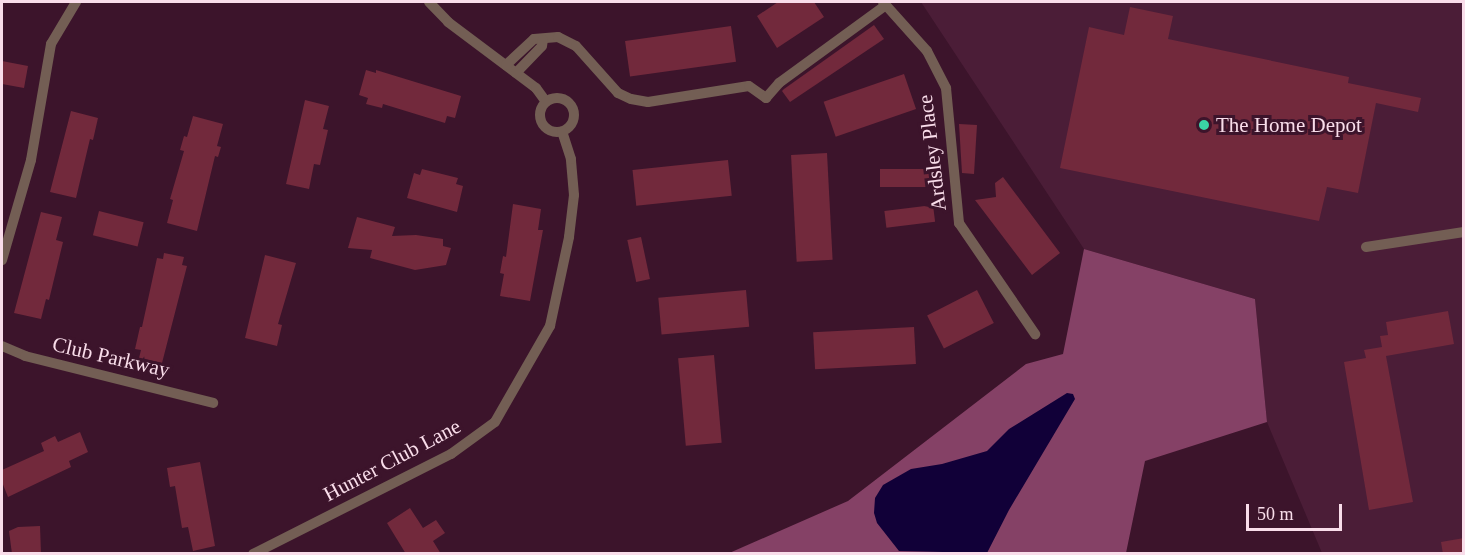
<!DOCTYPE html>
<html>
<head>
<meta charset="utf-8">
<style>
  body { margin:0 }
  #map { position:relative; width:1465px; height:555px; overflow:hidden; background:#3c142b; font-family:Georgia,serif }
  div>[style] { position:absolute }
  .built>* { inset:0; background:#4b1d37 }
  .forest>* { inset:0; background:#854166 }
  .water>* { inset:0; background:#110038 }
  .building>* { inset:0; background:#72293c; transform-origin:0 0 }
  .street>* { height:10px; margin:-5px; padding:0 5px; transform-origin:5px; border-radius:5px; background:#735e54 }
  .street>.ring { margin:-5px; padding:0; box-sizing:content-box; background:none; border:10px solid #735e54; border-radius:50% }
  .dots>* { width:16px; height:16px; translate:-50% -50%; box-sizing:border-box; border:3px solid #3c142b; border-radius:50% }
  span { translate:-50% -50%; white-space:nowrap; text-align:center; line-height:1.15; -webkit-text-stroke:6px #3c142b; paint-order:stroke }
  .poi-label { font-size:21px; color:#f9ddea }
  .left { translate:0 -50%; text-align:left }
  .street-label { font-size:21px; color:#f9ddea }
  .frame { position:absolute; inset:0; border:3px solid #f9ddea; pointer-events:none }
  .scale { position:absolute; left:1246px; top:504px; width:96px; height:27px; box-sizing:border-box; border:3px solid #f9ddea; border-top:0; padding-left:8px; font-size:18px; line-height:21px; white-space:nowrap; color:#f9ddea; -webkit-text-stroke:4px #3c142b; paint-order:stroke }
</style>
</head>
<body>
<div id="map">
  <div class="built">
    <div style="clip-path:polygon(921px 2px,1463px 2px,1463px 553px,1322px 553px,1267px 422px,1255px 299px,1084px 249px)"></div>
  </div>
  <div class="forest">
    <div style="clip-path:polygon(1084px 249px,1255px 299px,1267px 422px,1145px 461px,1126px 553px,727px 554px,848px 501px,1026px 364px,1063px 354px)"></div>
  </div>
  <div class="water">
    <div style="clip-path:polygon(1067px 393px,1073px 394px,1075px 399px,1009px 510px,987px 553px,899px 551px,877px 523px,874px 513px,875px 498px,883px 485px,911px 469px,942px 464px,987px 451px,1009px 429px)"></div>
  </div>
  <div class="building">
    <div style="clip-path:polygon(778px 2px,814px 2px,824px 17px,777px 48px,757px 16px)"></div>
    <div style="clip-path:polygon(1130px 7px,1173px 16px,1168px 39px,1349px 77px,1348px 83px,1421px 98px,1418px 112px,1376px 103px,1358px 193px,1327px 187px,1319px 221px,1060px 168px,1089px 27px,1124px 35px)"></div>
    <div style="clip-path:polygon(874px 25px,884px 39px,790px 102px,782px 91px,784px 89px)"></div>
    <div style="left:731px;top:26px;width:36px;height:107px;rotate:82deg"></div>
    <div style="clip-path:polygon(2px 61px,28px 66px,24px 88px,2px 84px)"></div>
    <div style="clip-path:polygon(366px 70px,376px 73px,376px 70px,461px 96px,455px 118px,447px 116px,445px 123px,383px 104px,382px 108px,366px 104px,368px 98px,359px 95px)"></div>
    <div style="left:904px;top:74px;width:37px;height:85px;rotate:71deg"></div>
    <div style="clip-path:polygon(305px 100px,329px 106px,323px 129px,328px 130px,320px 165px,314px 164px,309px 189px,286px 184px)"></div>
    <div style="clip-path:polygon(71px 111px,98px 118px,93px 140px,90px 139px,76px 198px,50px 192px)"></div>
    <div style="clip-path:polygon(193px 116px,223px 124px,217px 146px,221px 147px,218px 157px,215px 156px,197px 231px,167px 223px,173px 200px,170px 199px,184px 151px,180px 150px,184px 136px,187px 137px)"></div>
    <div style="clip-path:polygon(959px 124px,977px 125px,974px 174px,962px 173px)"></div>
    <div style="left:827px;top:153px;width:107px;height:36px;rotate:87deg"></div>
    <div style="left:728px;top:160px;width:36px;height:96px;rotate:84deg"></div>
    <div style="clip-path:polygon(422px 169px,458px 178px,456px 184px,463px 186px,457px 212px,407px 198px,414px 173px,420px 175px)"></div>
    <div style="left:929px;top:169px;width:18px;height:49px;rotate:90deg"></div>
    <div style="clip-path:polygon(1003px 177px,1060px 253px,1032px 275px,975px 200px,996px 197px,995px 183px)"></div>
    <div style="clip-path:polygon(513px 204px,541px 209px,538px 230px,543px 230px,530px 301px,500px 296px,504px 274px,500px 273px,503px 256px,506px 257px)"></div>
    <div style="left:933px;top:205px;width:17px;height:49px;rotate:83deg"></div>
    <div style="left:99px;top:211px;width:46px;height:25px;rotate:14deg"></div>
    <div style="clip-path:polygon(41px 212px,62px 217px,56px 240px,63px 242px,49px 300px,46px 299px,41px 319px,14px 313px)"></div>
    <div style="clip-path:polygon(357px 217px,395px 227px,392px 236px,416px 235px,443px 239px,443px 246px,451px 248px,446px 265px,415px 270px,370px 258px,372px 250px,348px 248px)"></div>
    <div style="left:641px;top:237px;width:43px;height:14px;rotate:78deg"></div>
    <div style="clip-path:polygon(164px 253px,184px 257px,182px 265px,187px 266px,162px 363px,139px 358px,141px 350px,135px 349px,140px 327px,142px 327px,157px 258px,163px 259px)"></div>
    <div style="clip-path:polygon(265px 255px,296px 263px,278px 324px,282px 325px,277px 346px,245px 338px)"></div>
    <div style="left:746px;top:290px;width:37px;height:88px;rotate:85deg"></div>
    <div style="left:977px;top:290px;width:37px;height:56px;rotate:63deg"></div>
    <div style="clip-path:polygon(1448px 311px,1454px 344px,1386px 356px,1413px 502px,1369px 510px,1344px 362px,1366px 358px,1364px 350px,1382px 347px,1380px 336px,1388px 335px,1386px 322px)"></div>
    <div style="left:914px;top:327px;width:37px;height:101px;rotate:87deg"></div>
    <div style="left:714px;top:355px;width:88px;height:36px;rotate:85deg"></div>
    <div style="clip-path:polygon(80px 432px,88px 452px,69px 461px,71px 467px,8px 497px,2px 482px,2px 470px,44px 451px,41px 443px,55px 436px,58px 442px)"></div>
    <div style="clip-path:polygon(200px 462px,215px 546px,193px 551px,188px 527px,182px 528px,175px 486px,170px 487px,167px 468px)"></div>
    <div style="clip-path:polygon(410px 508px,423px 528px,436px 520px,445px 533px,433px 541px,441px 554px,406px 554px,387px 523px)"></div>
    <div style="clip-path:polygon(40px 526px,41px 554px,12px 554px,9px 531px,18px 527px)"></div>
    <div style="clip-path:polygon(1464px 538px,1464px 554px,1443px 554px,1441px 542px)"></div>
  </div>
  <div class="street">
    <div style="left:429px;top:2px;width:28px;rotate:46deg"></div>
    <div style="left:448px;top:22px;width:110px;rotate:36.9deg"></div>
    <div style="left:536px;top:88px;width:17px;rotate:54deg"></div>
    <div style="left:883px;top:2px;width:66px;rotate:48.1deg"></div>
    <div style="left:927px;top:51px;width:42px;rotate:62.8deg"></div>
    <div style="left:946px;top:88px;width:136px;rotate:84.5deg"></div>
    <div style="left:959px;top:223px;width:135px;rotate:55.6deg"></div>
    <div style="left:506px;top:65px;width:38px;rotate:-43deg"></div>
    <div style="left:534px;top:39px;width:24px;rotate:-5deg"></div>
    <div style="left:558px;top:37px;width:20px;rotate:27deg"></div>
    <div style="left:576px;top:46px;width:63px;rotate:48.2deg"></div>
    <div style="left:618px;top:93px;width:14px;rotate:25deg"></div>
    <div style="left:631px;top:99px;width:17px;rotate:10deg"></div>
    <div style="left:648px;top:102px;width:102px;rotate:-9deg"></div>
    <div style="left:749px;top:86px;width:21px;rotate:35deg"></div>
    <div style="left:766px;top:98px;width:20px;rotate:-49deg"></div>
    <div style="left:779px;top:83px;width:132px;rotate:-36.1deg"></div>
    <div style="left:516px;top:73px;width:37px;rotate:-46deg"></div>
    <div style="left:542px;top:46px;width:6px;rotate:-81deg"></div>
    <div class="ring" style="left:540px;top:98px;width:24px;height:24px"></div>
    <div style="left:1366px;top:247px;width:99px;rotate:-8.7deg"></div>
    <div style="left:2px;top:260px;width:104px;rotate:-73.8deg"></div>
    <div style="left:31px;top:160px;width:118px;rotate:-80.2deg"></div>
    <div style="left:51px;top:44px;width:49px;rotate:-59.2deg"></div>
    <div style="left:2px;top:346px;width:25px;rotate:23deg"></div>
    <div style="left:25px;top:356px;width:194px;rotate:14deg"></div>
    <div style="left:253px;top:554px;width:222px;rotate:-26.8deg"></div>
    <div style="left:451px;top:454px;width:54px;rotate:-36deg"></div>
    <div style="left:495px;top:422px;width:111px;rotate:-60.2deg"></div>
    <div style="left:550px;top:326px;width:91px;rotate:-77.9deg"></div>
    <div style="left:569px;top:237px;width:42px;rotate:-83.2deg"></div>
    <div style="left:574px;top:195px;width:36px;rotate:-95deg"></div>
    <div style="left:571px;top:159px;width:29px;rotate:-108deg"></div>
  </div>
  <div class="dots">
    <div style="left:1204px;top:125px;background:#3ad4a5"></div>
  </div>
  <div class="poi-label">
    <span class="left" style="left:1216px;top:125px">The Home Depot</span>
  </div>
  <div class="street-label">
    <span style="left:932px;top:153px;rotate:-97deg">Ardsley Place</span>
    <span style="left:111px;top:357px;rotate:13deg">Club Parkway</span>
    <span style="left:392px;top:460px;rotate:-28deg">Hunter Club Lane</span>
  </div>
  <div class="frame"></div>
  <div class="scale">50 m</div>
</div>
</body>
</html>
